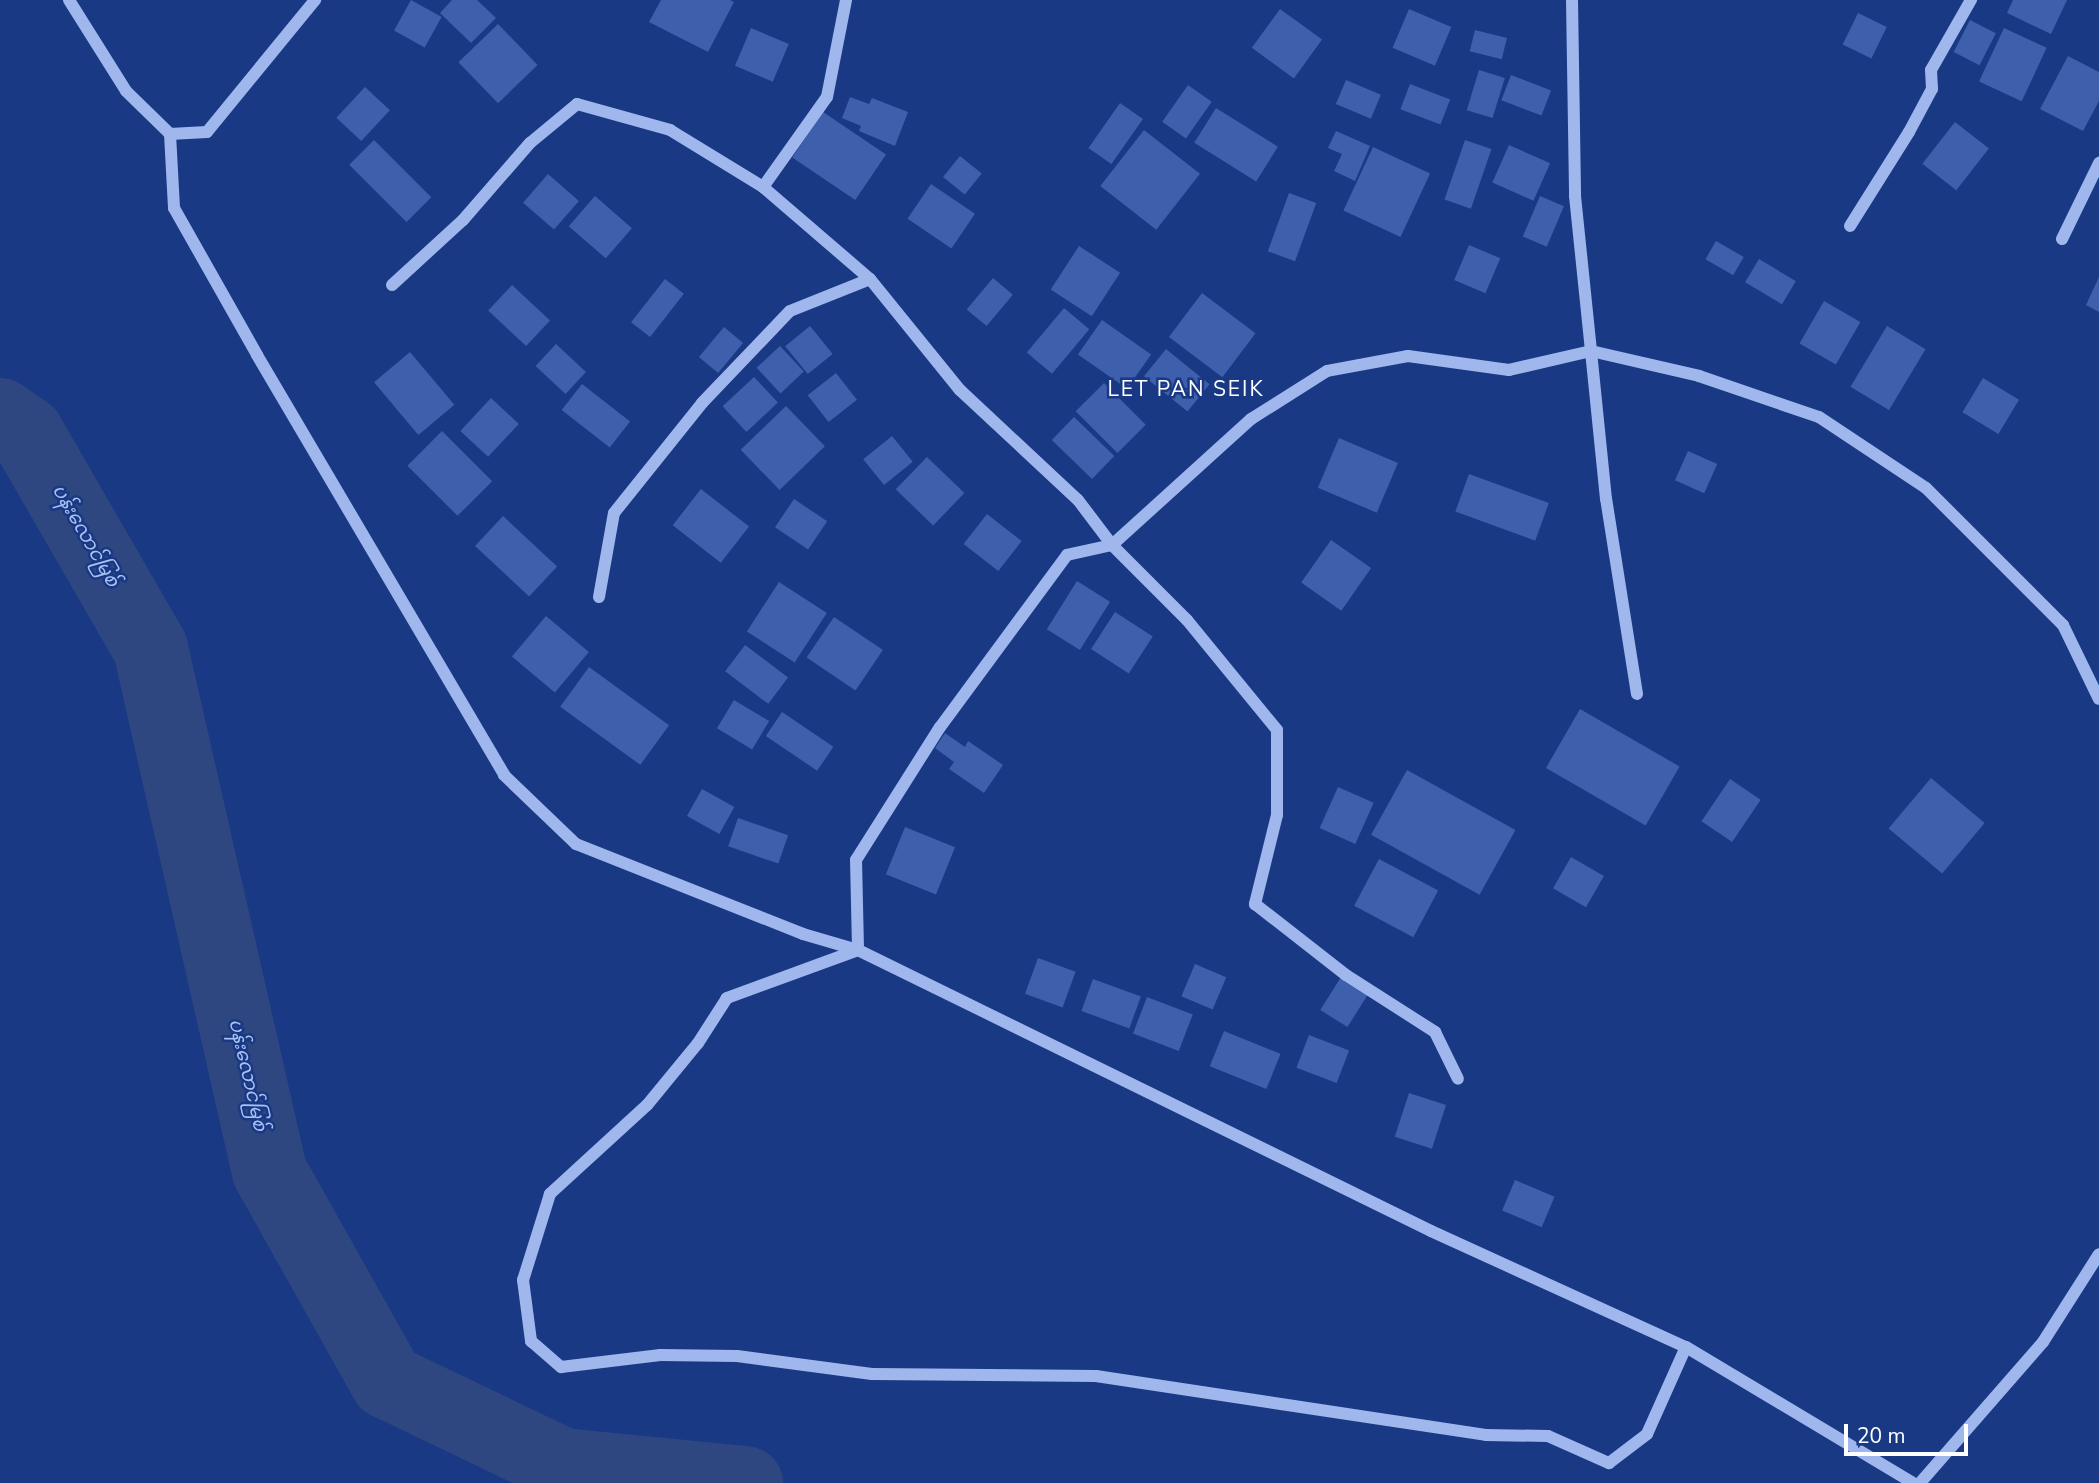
<!DOCTYPE html>
<html>
<head>
<meta charset="utf-8">
<style>
  body { margin:0 }
  #map { position:relative; width:2099px; height:1483px; overflow:hidden; background:#193985; font-family:"Nunito Sans","Noto Sans Myanmar",sans-serif }
  div>[style] { position:absolute }
  .river>* { height:75px; margin:-37.5px; padding:0 37.5px; transform-origin:37.5px; border-radius:37.5px; background:#2f4780 }
  .building>* { inset:0; background:#3e5fac; transform-origin:0 0 }
  .minor>* { height:12px; margin:-6px; padding:0 6px; transform-origin:6px; border-radius:6px; background:#9fb7ec }
  span { translate:-50% -50%; white-space:nowrap; text-align:center; line-height:1.15; -webkit-text-stroke:5px #193985; paint-order:stroke }
  .water-label { font-size:19px; color:#aac1f4; font-style:italic }
  .quarter-label { font-size:21px; color:#fff; letter-spacing:2px }
  .scale { position:absolute; left:1844px; top:1424px; width:124px; height:32px; box-sizing:border-box; border:4px solid #fff; border-top:0; padding-left:9px; font-size:21px; line-height:24px; white-space:nowrap; color:#fff; -webkit-text-stroke:5px #193985; paint-order:stroke }
</style>
</head>
<body>
<div id="map">
  <div class="river">
    <div style="left:0;top:415px;width:32px;rotate:35deg"></div>
    <div style="left:26px;top:433px;width:248px;rotate:60deg"></div>
    <div style="left:150px;top:648px;width:536px;rotate:77.18deg"></div>
    <div style="left:269px;top:1171px;width:241px;rotate:60.7deg"></div>
    <div style="left:387px;top:1381px;width:194px;rotate:25.6deg"></div>
    <div style="left:562px;top:1465px;width:184px;rotate:5.6deg"></div>
  </div>
  <div class="building">
    <div style="left:411px;top:0;width:35px;height:35px;rotate:29deg"></div>
    <div style="clip-path:polygon(452px 0,477px 0,496px 18px,471px 43px,440px 13px)"></div>
    <div style="clip-path:polygon(661px 0,730px 0,734px 2px,708px 52px,649px 22px)"></div>
    <div style="clip-path:polygon(2013px 0,2067px 0,2051px 34px,2007px 13px)"></div>
    <div style="left:1280px;top:9px;width:52px;height:48px;rotate:36deg"></div>
    <div style="left:1409px;top:9px;width:46px;height:42px;rotate:23deg"></div>
    <div style="left:1858px;top:13px;width:32px;height:35px;rotate:26deg"></div>
    <div style="left:1970px;top:20px;width:29px;height:36px;rotate:27deg"></div>
    <div style="left:498px;top:24px;width:57px;height:55px;rotate:46deg"></div>
    <div style="left:751px;top:28px;width:41px;height:41px;rotate:23deg"></div>
    <div style="left:2004px;top:28px;width:47px;height:59px;rotate:25deg"></div>
    <div style="left:1475px;top:30px;width:33px;height:22px;rotate:14deg"></div>
    <div style="clip-path:polygon(2068px 56px,2099px 72px,2099px 101px,2083px 131px,2040px 109px)"></div>
    <div style="left:1479px;top:70px;width:27px;height:42px;rotate:17deg"></div>
    <div style="left:1511px;top:75px;width:43px;height:27px;rotate:21deg"></div>
    <div style="left:1346px;top:80px;width:38px;height:26px;rotate:23deg"></div>
    <div style="left:1410px;top:84px;width:43px;height:27px;rotate:21deg"></div>
    <div style="left:1188px;top:85px;width:29px;height:45px;rotate:35deg"></div>
    <div style="left:365px;top:87px;width:34px;height:42px;rotate:43deg"></div>
    <div style="clip-path:polygon(850px 97px,869px 104px,872px 98px,908px 112px,895px 146px,859px 131px,861px 126px,842px 118px)"></div>
    <div style="left:1120px;top:103px;width:28px;height:55px;rotate:35deg"></div>
    <div style="left:1216px;top:108px;width:73px;height:41px;rotate:32deg"></div>
    <div style="left:823px;top:112px;width:76px;height:55px;rotate:34deg"></div>
    <div style="left:1955px;top:122px;width:43px;height:53px;rotate:38deg"></div>
    <div style="left:1144px;top:130px;width:71px;height:71px;rotate:38deg"></div>
    <div style="clip-path:polygon(1336px 131px,1370px 146px,1355px 181px,1334px 171px,1342px 154px,1328px 148px)"></div>
    <div style="left:374px;top:140px;width:81px;height:35px;rotate:45deg"></div>
    <div style="left:1465px;top:140px;width:28px;height:63px;rotate:19deg"></div>
    <div style="left:1509px;top:145px;width:45px;height:41px;rotate:24deg"></div>
    <div style="left:1373px;top:147px;width:63px;height:70px;rotate:25deg"></div>
    <div style="left:960px;top:156px;width:28px;height:27px;rotate:39deg"></div>
    <div style="left:548px;top:174px;width:41px;height:38px;rotate:41deg"></div>
    <div style="left:931px;top:184px;width:53px;height:42px;rotate:34deg"></div>
    <div style="left:1289px;top:193px;width:29px;height:62px;rotate:20deg"></div>
    <div style="left:595px;top:196px;width:49px;height:40px;rotate:41deg"></div>
    <div style="left:1540px;top:196px;width:26px;height:44px;rotate:23deg"></div>
    <div style="left:1716px;top:241px;width:32px;height:21px;rotate:30deg"></div>
    <div style="left:1469px;top:245px;width:34px;height:38px;rotate:23deg"></div>
    <div style="left:1079px;top:246px;width:49px;height:52px;rotate:33deg"></div>
    <div style="left:1759px;top:259px;width:43px;height:27px;rotate:31deg"></div>
    <div style="clip-path:polygon(2099px 277px,2099px 312px,2086px 305px)"></div>
    <div style="left:993px;top:278px;width:26px;height:41px;rotate:40deg"></div>
    <div style="left:665px;top:279px;width:24px;height:55px;rotate:38deg"></div>
    <div style="left:512px;top:285px;width:52px;height:35px;rotate:43deg"></div>
    <div style="left:1202px;top:293px;width:67px;height:55px;rotate:37deg"></div>
    <div style="left:1824px;top:301px;width:42px;height:49px;rotate:30deg"></div>
    <div style="left:1064px;top:308px;width:33px;height:58px;rotate:40deg"></div>
    <div style="left:1102px;top:320px;width:60px;height:42px;rotate:35deg"></div>
    <div style="left:810px;top:326px;width:36px;height:32px;rotate:51deg"></div>
    <div style="left:1887px;top:326px;width:45px;height:71px;rotate:31deg"></div>
    <div style="left:724px;top:327px;width:25px;height:39px;rotate:40deg"></div>
    <div style="left:556px;top:344px;width:41px;height:30px;rotate:43deg"></div>
    <div style="left:780px;top:346px;width:35px;height:32px;rotate:47deg"></div>
    <div style="left:1166px;top:349px;width:56px;height:35px;rotate:39deg"></div>
    <div style="left:410px;top:352px;width:69px;height:47px;rotate:50deg"></div>
    <div style="left:836px;top:373px;width:34px;height:36px;rotate:52deg"></div>
    <div style="left:754px;top:377px;width:35px;height:43px;rotate:47deg"></div>
    <div style="left:1983px;top:378px;width:42px;height:40px;rotate:31deg"></div>
    <div style="left:1104px;top:383px;width:59px;height:40px;rotate:45deg"></div>
    <div style="left:582px;top:384px;width:61px;height:33px;rotate:38deg"></div>
    <div style="left:491px;top:398px;width:38px;height:45px;rotate:43deg"></div>
    <div style="left:786px;top:406px;width:56px;height:63px;rotate:46deg"></div>
    <div style="left:1074px;top:417px;width:56px;height:32px;rotate:44deg"></div>
    <div style="left:442px;top:431px;width:71px;height:49px;rotate:45deg"></div>
    <div style="left:892px;top:436px;width:33px;height:37px;rotate:51deg"></div>
    <div style="left:1339px;top:438px;width:64px;height:54px;rotate:23deg"></div>
    <div style="left:1688px;top:451px;width:32px;height:32px;rotate:24deg"></div>
    <div style="left:927px;top:457px;width:52px;height:45px;rotate:44deg"></div>
    <div style="left:1469px;top:474px;width:85px;height:40px;rotate:20deg"></div>
    <div style="left:701px;top:489px;width:61px;height:46px;rotate:38deg"></div>
    <div style="left:794px;top:499px;width:40px;height:34px;rotate:34deg"></div>
    <div style="left:987px;top:514px;width:44px;height:38px;rotate:38deg"></div>
    <div style="left:503px;top:516px;width:74px;height:41px;rotate:43deg"></div>
    <div style="left:1331px;top:540px;width:49px;height:52px;rotate:35deg"></div>
    <div style="left:1077px;top:581px;width:39px;height:57px;rotate:32deg"></div>
    <div style="left:779px;top:582px;width:57px;height:59px;rotate:33deg"></div>
    <div style="left:1115px;top:612px;width:45px;height:44px;rotate:33deg"></div>
    <div style="left:546px;top:616px;width:56px;height:53px;rotate:40deg"></div>
    <div style="left:834px;top:617px;width:59px;height:49px;rotate:34deg"></div>
    <div style="left:745px;top:645px;width:54px;height:33px;rotate:37deg"></div>
    <div style="left:589px;top:667px;width:99px;height:49px;rotate:36deg"></div>
    <div style="left:734px;top:700px;width:41px;height:33px;rotate:31deg"></div>
    <div style="left:1580px;top:709px;width:115px;height:68px;rotate:30deg"></div>
    <div style="left:782px;top:712px;width:62px;height:29px;rotate:34deg"></div>
    <div style="clip-path:polygon(945px 733px,965px 747px,968px 741px,1003px 765px,984px 793px,949px 769px,954px 762px,935px 748px)"></div>
    <div style="left:1407px;top:770px;width:124px;height:74px;rotate:29deg"></div>
    <div style="left:1931px;top:778px;width:70px;height:66px;rotate:40deg"></div>
    <div style="left:1730px;top:779px;width:37px;height:51px;rotate:34deg"></div>
    <div style="left:1338px;top:787px;width:39px;height:45px;rotate:24deg"></div>
    <div style="left:702px;top:789px;width:37px;height:31px;rotate:29deg"></div>
    <div style="left:738px;top:818px;width:53px;height:30px;rotate:19deg"></div>
    <div style="left:905px;top:827px;width:54px;height:51px;rotate:22deg"></div>
    <div style="left:1571px;top:857px;width:38px;height:36px;rotate:30deg"></div>
    <div style="left:1379px;top:859px;width:67px;height:53px;rotate:28deg"></div>
    <div style="left:1038px;top:958px;width:40px;height:38px;rotate:20deg"></div>
    <div style="left:1195px;top:964px;width:34px;height:35px;rotate:23deg"></div>
    <div style="left:1341px;top:977px;width:32px;height:39px;rotate:32deg"></div>
    <div style="left:1093px;top:979px;width:51px;height:34px;rotate:20deg"></div>
    <div style="left:1147px;top:997px;width:49px;height:39px;rotate:21deg"></div>
    <div style="left:1224px;top:1031px;width:61px;height:38px;rotate:22deg"></div>
    <div style="left:1309px;top:1035px;width:43px;height:35px;rotate:21deg"></div>
    <div style="left:1409px;top:1093px;width:39px;height:46px;rotate:18deg"></div>
    <div style="left:1515px;top:1180px;width:43px;height:33px;rotate:23deg"></div>
  </div>
  <div class="minor">
    <div style="left:69px;top:0;width:107px;rotate:57.9deg"></div>
    <div style="left:126px;top:91px;width:62px;rotate:44.3deg"></div>
    <div style="left:170px;top:134px;width:37px;rotate:-3deg"></div>
    <div style="left:207px;top:132px;width:171px;rotate:-50.7deg"></div>
    <div style="left:1572px;top:0;width:196px;rotate:89.1deg"></div>
    <div style="left:1575px;top:196px;width:156px;rotate:84.1deg"></div>
    <div style="left:1591px;top:351px;width:111px;rotate:13deg"></div>
    <div style="left:1699px;top:376px;width:127px;rotate:18.9deg"></div>
    <div style="left:1819px;top:417px;width:128px;rotate:33.6deg"></div>
    <div style="left:1926px;top:488px;width:194px;rotate:45deg"></div>
    <div style="left:2063px;top:625px;width:82px;rotate:64.1deg"></div>
    <div style="left:170px;top:134px;width:74px;rotate:86.9deg"></div>
    <div style="left:174px;top:208px;width:169px;rotate:60.5deg"></div>
    <div style="left:257px;top:355px;width:487px;rotate:59.5deg"></div>
    <div style="left:504px;top:775px;width:100px;rotate:43.8deg"></div>
    <div style="left:576px;top:844px;width:244px;rotate:21.6deg"></div>
    <div style="left:803px;top:934px;width:57px;rotate:16.2deg"></div>
    <div style="left:858px;top:950px;width:638px;rotate:26.12deg"></div>
    <div style="left:1431px;top:1231px;width:280px;rotate:24.5deg"></div>
    <div style="left:1686px;top:1347px;width:265px;rotate:30.9deg"></div>
    <div style="left:763px;top:187px;width:110px;rotate:-54.6deg"></div>
    <div style="left:827px;top:97px;width:99px;rotate:-78.9deg"></div>
    <div style="left:1850px;top:226px;width:111px;rotate:-57.9deg"></div>
    <div style="left:1909px;top:132px;width:49px;rotate:-61.9deg"></div>
    <div style="left:1932px;top:89px;width:19px;rotate:-93deg"></div>
    <div style="left:1931px;top:70px;width:81px;rotate:-60.3deg"></div>
    <div style="left:2062px;top:239px;width:85px;rotate:-64deg"></div>
    <div style="left:392px;top:285px;width:96px;rotate:-42.5deg"></div>
    <div style="left:463px;top:220px;width:102px;rotate:-49deg"></div>
    <div style="left:530px;top:143px;width:61px;rotate:-39.7deg"></div>
    <div style="left:577px;top:104px;width:97px;rotate:15.6deg"></div>
    <div style="left:670px;top:130px;width:109px;rotate:31.5deg"></div>
    <div style="left:763px;top:187px;width:141px;rotate:40.7deg"></div>
    <div style="left:870px;top:279px;width:143px;rotate:51deg"></div>
    <div style="left:960px;top:390px;width:161px;rotate:43deg"></div>
    <div style="left:1078px;top:500px;width:56px;rotate:52.9deg"></div>
    <div style="left:1112px;top:545px;width:106px;rotate:45deg"></div>
    <div style="left:1187px;top:620px;width:142px;rotate:50.7deg"></div>
    <div style="left:1277px;top:730px;width:85px;rotate:90deg"></div>
    <div style="left:1277px;top:815px;width:92px;rotate:103.9deg"></div>
    <div style="left:1255px;top:904px;width:115px;rotate:38deg"></div>
    <div style="left:1346px;top:975px;width:106px;rotate:32.6deg"></div>
    <div style="left:1435px;top:1032px;width:52px;rotate:63.9deg"></div>
    <div style="left:599px;top:597px;width:85px;rotate:-79.9deg"></div>
    <div style="left:614px;top:513px;width:141px;rotate:-51.3deg"></div>
    <div style="left:702px;top:403px;width:127px;rotate:-46.3deg"></div>
    <div style="left:790px;top:311px;width:86px;rotate:-21.8deg"></div>
    <div style="left:1637px;top:694px;width:197px;rotate:-99deg"></div>
    <div style="left:1606px;top:499px;width:149px;rotate:-95.8deg"></div>
    <div style="left:1591px;top:351px;width:84px;rotate:167deg"></div>
    <div style="left:1509px;top:370px;width:102px;rotate:-172.1deg"></div>
    <div style="left:1408px;top:356px;width:82px;rotate:169.5deg"></div>
    <div style="left:1327px;top:371px;width:90px;rotate:147.7deg"></div>
    <div style="left:1251px;top:419px;width:188px;rotate:137.8deg"></div>
    <div style="left:1112px;top:545px;width:46px;rotate:167.5deg"></div>
    <div style="left:1067px;top:555px;width:214px;rotate:126.4deg"></div>
    <div style="left:940px;top:727px;width:157px;rotate:122.3deg"></div>
    <div style="left:856px;top:860px;width:90px;rotate:88.7deg"></div>
    <div style="left:858px;top:950px;width:140px;rotate:159.9deg"></div>
    <div style="left:727px;top:998px;width:54px;rotate:122.8deg"></div>
    <div style="left:698px;top:1043px;width:80px;rotate:129.4deg"></div>
    <div style="left:647px;top:1105px;width:132px;rotate:137.5deg"></div>
    <div style="left:550px;top:1194px;width:90px;rotate:107.4deg"></div>
    <div style="left:523px;top:1280px;width:62px;rotate:82.5deg"></div>
    <div style="left:531px;top:1341px;width:40px;rotate:41deg"></div>
    <div style="left:561px;top:1367px;width:100px;rotate:-6.9deg"></div>
    <div style="left:660px;top:1355px;width:77px;rotate:0.7deg"></div>
    <div style="left:737px;top:1356px;width:136px;rotate:7.6deg"></div>
    <div style="left:872px;top:1374px;width:224px;rotate:0.5deg"></div>
    <div style="left:1096px;top:1376px;width:394px;rotate:8.6deg"></div>
    <div style="left:1486px;top:1435px;width:62px;rotate:0.9deg"></div>
    <div style="left:1548px;top:1436px;width:67px;rotate:23.9deg"></div>
    <div style="left:1609px;top:1463px;width:48px;rotate:-37.3deg"></div>
    <div style="left:1647px;top:1434px;width:95px;rotate:-65.9deg"></div>
    <div style="left:1920px;top:1483px;width:187px;rotate:-48.9deg"></div>
    <div style="left:2043px;top:1342px;width:104px;rotate:-57.5deg"></div>
  </div>
  <div class="water-label">
    <span style="left:85px;top:536px;rotate:60deg">ပန်းလောင်မြစ်</span>
    <span style="left:247px;top:1075px;rotate:77deg">ပန်းလောင်မြစ်</span>
  </div>
  <div class="quarter-label">
    <span style="left:1186px;top:389px">LET PAN SEIK</span>
  </div>
  <div class="scale">20 m</div>
</div>
</body>
</html>
